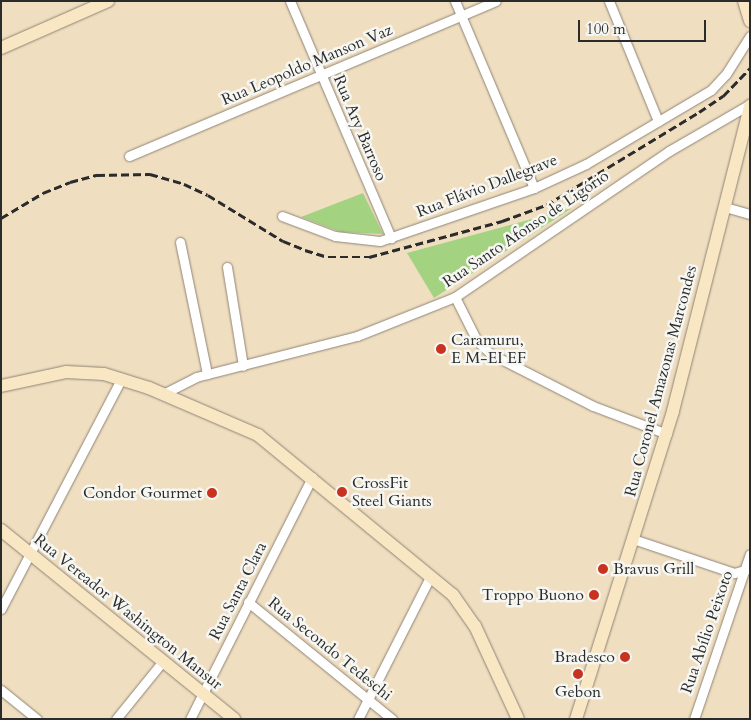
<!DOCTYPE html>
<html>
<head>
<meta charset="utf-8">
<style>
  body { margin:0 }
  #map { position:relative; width:751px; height:720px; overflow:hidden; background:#f0dec0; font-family:Cardo,serif }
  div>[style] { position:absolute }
  .green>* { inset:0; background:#a3d381 }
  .roads { filter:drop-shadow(0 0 1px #8e8476) drop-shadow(0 0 1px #8e8476) }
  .street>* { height:9px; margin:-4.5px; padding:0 4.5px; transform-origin:4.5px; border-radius:4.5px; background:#fff }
  .secondary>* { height:12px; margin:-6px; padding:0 6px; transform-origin:6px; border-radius:6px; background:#f9e7c3 }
  .rail>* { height:2.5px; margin-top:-1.25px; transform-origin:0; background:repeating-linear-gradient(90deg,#2b2b2b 0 8px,transparent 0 12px) }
  .dots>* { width:14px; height:14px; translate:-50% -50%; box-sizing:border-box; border:2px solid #f6f6f2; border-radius:50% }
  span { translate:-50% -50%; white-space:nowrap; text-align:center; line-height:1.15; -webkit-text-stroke:5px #f6f6f2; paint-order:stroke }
  .street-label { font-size:16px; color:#2b2b2b }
  .poi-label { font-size:16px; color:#2b2b2b }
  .left { translate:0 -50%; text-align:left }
  .right { translate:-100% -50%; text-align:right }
  .frame { position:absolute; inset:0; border:2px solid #2b2b2b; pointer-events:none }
  .scale { position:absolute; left:578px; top:20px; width:128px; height:22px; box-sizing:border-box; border:2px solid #2b2b2b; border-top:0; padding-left:6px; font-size:15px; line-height:18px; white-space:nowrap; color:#2b2b2b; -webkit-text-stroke:4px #f6f6f2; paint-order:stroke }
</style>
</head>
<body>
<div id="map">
  <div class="green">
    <div style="clip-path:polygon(363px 193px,383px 234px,341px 232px,301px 217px)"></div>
    <div style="clip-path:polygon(572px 208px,434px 298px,407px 253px)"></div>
  </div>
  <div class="roads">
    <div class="street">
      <div style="left:290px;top:1px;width:258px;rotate:66.9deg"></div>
      <div style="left:455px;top:1px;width:203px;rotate:67.1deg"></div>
      <div style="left:609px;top:1px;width:130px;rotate:67.8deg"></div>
      <div style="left:129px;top:156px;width:398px;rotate:-22.9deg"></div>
      <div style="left:725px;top:207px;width:26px;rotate:16deg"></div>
      <div style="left:282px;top:216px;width:57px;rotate:20.7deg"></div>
      <div style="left:335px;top:236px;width:45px;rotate:6.3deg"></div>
      <div style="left:380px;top:241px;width:163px;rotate:-19deg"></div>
      <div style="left:534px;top:188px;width:57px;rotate:-24.8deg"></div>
      <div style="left:586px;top:164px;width:145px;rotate:-30.6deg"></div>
      <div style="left:711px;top:90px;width:22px;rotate:-47deg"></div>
      <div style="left:726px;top:74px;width:45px;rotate:-57.7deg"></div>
      <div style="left:180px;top:242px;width:135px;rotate:78.4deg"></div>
      <div style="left:227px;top:267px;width:100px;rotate:80.8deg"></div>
      <div style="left:455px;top:297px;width:49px;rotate:63.4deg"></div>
      <div style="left:477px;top:341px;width:19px;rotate:43deg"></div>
      <div style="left:491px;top:354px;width:114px;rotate:27deg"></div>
      <div style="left:593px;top:406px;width:79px;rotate:20.7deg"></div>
      <div style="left:163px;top:394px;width:37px;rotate:-27deg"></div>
      <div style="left:196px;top:377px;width:166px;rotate:-14.3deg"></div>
      <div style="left:357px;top:336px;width:105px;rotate:-21.7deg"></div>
      <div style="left:455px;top:297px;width:259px;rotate:-34.3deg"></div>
      <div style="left:669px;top:151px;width:94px;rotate:-30.1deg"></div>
      <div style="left:633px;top:539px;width:107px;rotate:18.6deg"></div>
      <div style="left:734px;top:573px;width:15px;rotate:-16deg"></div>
      <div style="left:248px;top:602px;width:186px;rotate:39.1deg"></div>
      <div style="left:1px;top:609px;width:261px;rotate:-62.4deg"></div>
      <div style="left:1px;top:690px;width:46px;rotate:38.9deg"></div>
      <div style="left:116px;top:719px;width:75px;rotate:-51deg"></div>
      <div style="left:190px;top:719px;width:271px;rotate:-63.2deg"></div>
      <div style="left:358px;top:719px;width:161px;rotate:-63.1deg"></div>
      <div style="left:694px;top:719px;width:174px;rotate:-71.3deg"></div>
    </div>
    <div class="secondary">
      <div style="left:744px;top:1px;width:21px;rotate:73deg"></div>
      <div style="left:1px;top:48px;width:117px;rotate:-23.7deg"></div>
      <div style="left:1px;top:386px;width:66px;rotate:-12.2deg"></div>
      <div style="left:66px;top:372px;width:38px;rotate:3deg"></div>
      <div style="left:104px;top:374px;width:47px;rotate:17.3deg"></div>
      <div style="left:149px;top:388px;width:119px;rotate:23.3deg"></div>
      <div style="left:258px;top:435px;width:252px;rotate:39.4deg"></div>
      <div style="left:453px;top:595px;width:38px;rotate:55deg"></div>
      <div style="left:475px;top:626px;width:102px;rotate:65.2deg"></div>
      <div style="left:1px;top:530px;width:300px;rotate:39deg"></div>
      <div style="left:576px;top:719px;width:323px;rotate:-72.5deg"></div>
      <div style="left:673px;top:411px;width:315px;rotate:-75.8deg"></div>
    </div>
  </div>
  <div class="rail">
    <div style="left:1px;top:218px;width:49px;rotate:-30.8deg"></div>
    <div style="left:43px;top:193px;width:29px;rotate:-22deg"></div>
    <div style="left:70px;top:182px;width:28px;rotate:-15deg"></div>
    <div style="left:97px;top:175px;width:53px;rotate:-1.1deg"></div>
    <div style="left:150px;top:174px;width:35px;rotate:16deg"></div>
    <div style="left:184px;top:184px;width:26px;rotate:25deg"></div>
    <div style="left:208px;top:195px;width:88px;rotate:31.5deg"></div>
    <div style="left:283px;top:241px;width:24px;rotate:22deg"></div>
    <div style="left:305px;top:250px;width:24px;rotate:17deg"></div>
    <div style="left:328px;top:257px;width:41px"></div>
    <div style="left:369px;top:257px;width:138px;rotate:-15.1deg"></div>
    <div style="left:502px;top:221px;width:47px;rotate:-20deg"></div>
    <div style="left:546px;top:205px;width:179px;rotate:-31.3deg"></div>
    <div style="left:699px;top:112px;width:29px;rotate:-34deg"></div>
    <div style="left:723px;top:96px;width:39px;rotate:-46deg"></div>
  </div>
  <div class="dots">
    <div style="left:441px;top:349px;background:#c8321e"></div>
    <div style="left:342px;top:492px;background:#c8321e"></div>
    <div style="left:212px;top:493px;background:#c8321e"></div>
    <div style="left:603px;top:569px;background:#c8321e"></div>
    <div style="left:594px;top:595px;background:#c8321e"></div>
    <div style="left:625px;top:657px;background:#c8321e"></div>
    <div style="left:578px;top:674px;background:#c8321e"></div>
  </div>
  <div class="street-label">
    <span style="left:307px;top:65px;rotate:-23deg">Rua Leopoldo Manson Vaz</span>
    <span style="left:360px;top:128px;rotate:67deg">Rua Ary Barroso</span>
    <span style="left:487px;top:186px;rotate:-21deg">Rua Flávio Dallegrave</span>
    <span style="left:526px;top:229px;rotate:-34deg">Rua Santo Afonso de Ligório</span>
    <span style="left:661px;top:381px;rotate:-75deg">Rua Coronel Amazonas Marcondes</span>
    <span style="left:238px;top:591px;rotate:-63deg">Rua Santa Clara</span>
    <span style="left:128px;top:612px;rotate:39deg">Rua Vereador Washington Mansur</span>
    <span style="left:707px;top:632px;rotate:-71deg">Rua Abílio Peixoto</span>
    <span style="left:330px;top:649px;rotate:39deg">Rua Secondo Tedeschi</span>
  </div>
  <div class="poi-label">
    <span class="left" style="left:451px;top:349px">Caramuru,<br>E M-EI EF</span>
    <span class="left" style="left:352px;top:492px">CrossFit<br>Steel Giants</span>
    <span class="right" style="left:202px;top:493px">Condor Gourmet</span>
    <span class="left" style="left:613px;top:569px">Bravus Grill</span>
    <span class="right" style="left:584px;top:595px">Troppo Buono</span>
    <span class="right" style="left:615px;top:657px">Bradesco</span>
    <span style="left:578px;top:692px">Gebon</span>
  </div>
  <div class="frame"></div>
  <div class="scale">100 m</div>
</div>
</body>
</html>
